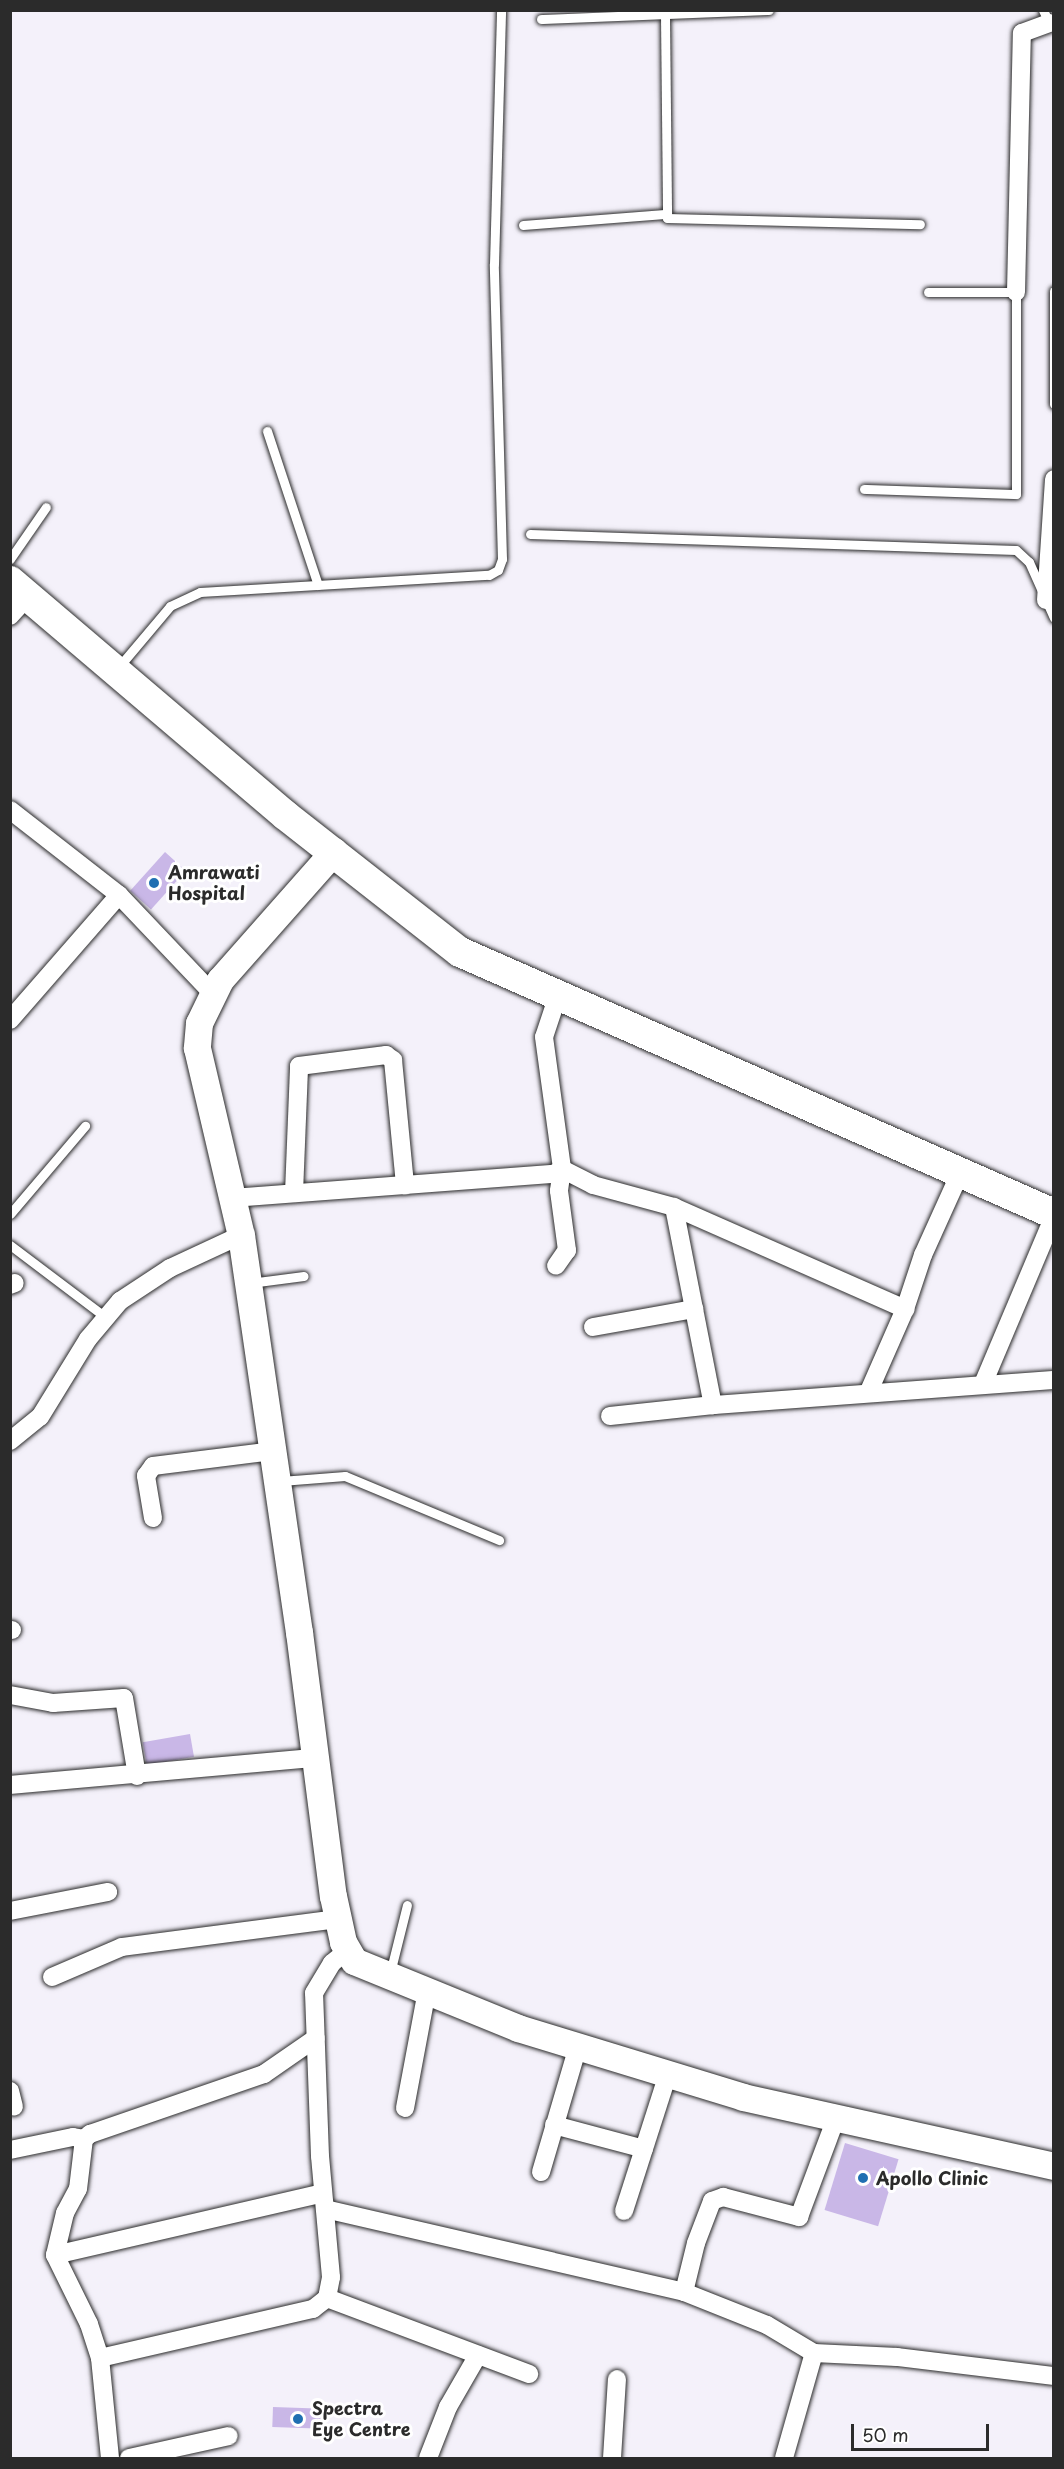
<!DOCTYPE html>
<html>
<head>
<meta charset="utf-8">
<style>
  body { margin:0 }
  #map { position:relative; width:1064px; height:2469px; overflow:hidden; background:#f4f1fa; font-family:"Playpen Sans",sans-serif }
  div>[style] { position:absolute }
  .building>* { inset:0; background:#c9b7e7; transform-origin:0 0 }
  .roads { filter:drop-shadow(0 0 2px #2b2b2b) drop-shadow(0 0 2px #2b2b2b) }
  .service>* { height:9px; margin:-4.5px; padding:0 4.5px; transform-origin:4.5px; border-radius:4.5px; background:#fff }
  .minor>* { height:18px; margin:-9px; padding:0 9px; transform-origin:9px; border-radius:9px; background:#fff }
  .secondary>* { height:27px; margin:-13.5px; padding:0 13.5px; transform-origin:13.5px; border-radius:13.5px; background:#fff }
  .primary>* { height:30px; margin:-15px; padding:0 15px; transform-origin:15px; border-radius:15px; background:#fff }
  .dots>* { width:16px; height:16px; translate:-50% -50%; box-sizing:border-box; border:3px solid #fff; border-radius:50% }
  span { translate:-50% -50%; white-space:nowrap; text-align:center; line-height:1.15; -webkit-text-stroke:6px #fff; paint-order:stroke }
  .poi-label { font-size:18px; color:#2b2b2b; font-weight:700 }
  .left { translate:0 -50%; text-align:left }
  .frame { position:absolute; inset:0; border:12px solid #2b2b2b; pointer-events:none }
  .scale { position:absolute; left:851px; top:2424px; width:138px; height:27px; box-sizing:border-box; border:3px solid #2b2b2b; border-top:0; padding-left:8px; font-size:18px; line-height:21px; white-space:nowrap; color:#2b2b2b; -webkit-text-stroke:4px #fff; paint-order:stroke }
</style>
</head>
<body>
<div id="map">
  <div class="building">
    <div style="left:165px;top:852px;width:28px;height:52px;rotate:42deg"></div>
    <div style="left:190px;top:1734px;width:23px;height:48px;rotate:80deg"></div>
    <div style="left:845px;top:2143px;width:56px;height:70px;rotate:17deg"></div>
    <div style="left:273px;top:2407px;width:51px;height:20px;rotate:2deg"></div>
  </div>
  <div class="roads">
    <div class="service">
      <div style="left:1043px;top:10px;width:17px;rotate:65deg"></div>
      <div style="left:665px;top:16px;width:202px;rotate:89.4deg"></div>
      <div style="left:667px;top:218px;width:253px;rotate:1.4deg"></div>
      <div style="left:541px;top:19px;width:228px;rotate:-2.3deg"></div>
      <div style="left:523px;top:225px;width:142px;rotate:-4.4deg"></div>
      <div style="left:1054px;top:291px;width:113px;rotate:90deg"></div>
      <div style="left:267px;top:431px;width:162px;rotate:71.7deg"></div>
      <div style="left:864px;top:489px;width:152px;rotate:1.9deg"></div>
      <div style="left:1016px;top:494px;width:202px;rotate:-90deg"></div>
      <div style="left:1016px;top:292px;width:88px;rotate:180deg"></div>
      <div style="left:530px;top:534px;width:486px;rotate:1.9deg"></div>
      <div style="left:1016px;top:550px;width:18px;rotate:43deg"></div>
      <div style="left:1029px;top:562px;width:61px;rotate:65.9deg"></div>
      <div style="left:10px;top:559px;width:63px;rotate:-55.3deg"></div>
      <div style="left:117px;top:669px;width:82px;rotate:-49.9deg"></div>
      <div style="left:170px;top:606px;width:33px;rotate:-25deg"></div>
      <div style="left:200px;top:592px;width:289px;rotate:-3.4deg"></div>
      <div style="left:489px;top:575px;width:10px;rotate:-29deg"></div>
      <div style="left:498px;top:570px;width:12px;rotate:-70deg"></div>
      <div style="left:502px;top:559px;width:295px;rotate:-91.6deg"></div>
      <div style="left:494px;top:264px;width:254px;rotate:-88.4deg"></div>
      <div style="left:10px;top:1214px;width:116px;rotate:-49.6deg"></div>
      <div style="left:10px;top:1245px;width:118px;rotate:37.1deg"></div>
      <div style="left:250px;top:1283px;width:54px;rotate:-7.4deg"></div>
      <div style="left:281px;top:1481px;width:64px;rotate:-4.5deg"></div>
      <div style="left:345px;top:1476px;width:167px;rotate:22.6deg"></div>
      <div style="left:390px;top:1973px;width:70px;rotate:-76deg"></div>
    </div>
    <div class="minor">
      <div style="left:1016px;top:292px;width:259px;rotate:-88.7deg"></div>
      <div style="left:1022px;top:33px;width:29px;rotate:-20deg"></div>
      <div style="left:1046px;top:600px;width:121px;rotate:-86.2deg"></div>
      <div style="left:10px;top:616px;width:27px;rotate:-48deg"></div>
      <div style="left:10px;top:810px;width:138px;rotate:37.9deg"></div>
      <div style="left:119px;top:895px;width:135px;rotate:46.5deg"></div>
      <div style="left:558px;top:995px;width:44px;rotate:108.4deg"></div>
      <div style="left:544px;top:1037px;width:133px;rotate:82.2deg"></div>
      <div style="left:562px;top:1169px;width:35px;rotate:27deg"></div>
      <div style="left:593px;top:1185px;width:84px;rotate:15.2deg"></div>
      <div style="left:674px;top:1207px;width:202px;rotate:78.9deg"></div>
      <div style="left:713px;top:1405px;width:342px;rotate:-4.2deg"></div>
      <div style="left:10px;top:1020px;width:166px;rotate:-48.9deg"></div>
      <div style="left:294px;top:1193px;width:127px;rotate:-87.7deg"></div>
      <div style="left:299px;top:1066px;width:88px;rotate:-7.2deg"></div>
      <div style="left:386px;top:1055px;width:9px;rotate:36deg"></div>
      <div style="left:393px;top:1060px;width:126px;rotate:84.5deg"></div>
      <div style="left:232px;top:1198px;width:323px;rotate:-4.3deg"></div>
      <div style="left:554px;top:1174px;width:9px;rotate:-32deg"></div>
      <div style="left:562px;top:1169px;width:22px;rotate:98deg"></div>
      <div style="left:559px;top:1191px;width:60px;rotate:82.3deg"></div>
      <div style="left:567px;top:1250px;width:19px;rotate:125deg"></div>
      <div style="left:674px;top:1207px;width:253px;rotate:23.8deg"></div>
      <div style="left:10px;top:1285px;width:5px;rotate:-22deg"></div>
      <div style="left:593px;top:1327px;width:103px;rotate:-10.1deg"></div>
      <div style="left:983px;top:1384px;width:182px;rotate:-67.1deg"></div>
      <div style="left:869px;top:1391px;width:90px;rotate:-66.3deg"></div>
      <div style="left:905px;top:1309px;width:57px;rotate:-71.6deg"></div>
      <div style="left:923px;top:1255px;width:90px;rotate:-65.7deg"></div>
      <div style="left:610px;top:1416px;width:104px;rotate:-6.1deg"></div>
      <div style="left:10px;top:1441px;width:38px;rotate:-39deg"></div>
      <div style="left:40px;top:1417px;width:92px;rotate:-58.4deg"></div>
      <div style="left:88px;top:1339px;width:50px;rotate:-49.9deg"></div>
      <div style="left:120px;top:1301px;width:60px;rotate:-33.4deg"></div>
      <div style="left:170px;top:1268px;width:78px;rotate:-24.9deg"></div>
      <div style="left:153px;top:1518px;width:43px;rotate:-99.5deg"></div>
      <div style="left:146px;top:1476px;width:12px;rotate:-55deg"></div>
      <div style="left:153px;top:1466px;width:122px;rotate:-7.1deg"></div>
      <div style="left:10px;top:1630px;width:2px"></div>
      <div style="left:10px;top:1695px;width:44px;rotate:10.5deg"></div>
      <div style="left:53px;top:1703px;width:71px;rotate:-4deg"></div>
      <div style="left:124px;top:1698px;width:79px;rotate:80.5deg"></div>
      <div style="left:10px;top:1785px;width:306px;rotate:-5.1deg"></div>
      <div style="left:10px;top:1911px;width:100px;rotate:-11deg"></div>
      <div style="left:52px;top:1977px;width:76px;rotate:-23.2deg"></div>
      <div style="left:122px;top:1947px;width:218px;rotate:-7.4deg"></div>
      <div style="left:10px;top:2091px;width:16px;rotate:76deg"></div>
      <div style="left:405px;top:2108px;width:120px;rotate:-79.4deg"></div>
      <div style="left:554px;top:2125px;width:93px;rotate:14.9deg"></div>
      <div style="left:10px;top:2150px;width:64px;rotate:-11.7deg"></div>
      <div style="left:73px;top:2137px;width:11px;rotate:10deg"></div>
      <div style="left:541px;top:2172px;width:131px;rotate:-73.6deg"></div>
      <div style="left:325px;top:2209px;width:368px;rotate:13deg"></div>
      <div style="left:684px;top:2292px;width:50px;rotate:-76.2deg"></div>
      <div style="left:696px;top:2243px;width:45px;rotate:-69.1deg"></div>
      <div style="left:712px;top:2201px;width:12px;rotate:-20deg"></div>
      <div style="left:723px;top:2197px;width:79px;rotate:14.7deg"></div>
      <div style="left:799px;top:2217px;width:106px;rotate:-69.5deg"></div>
      <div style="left:624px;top:2211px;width:144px;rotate:-72.2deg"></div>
      <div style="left:55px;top:2255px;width:275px;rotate:-13deg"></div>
      <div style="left:684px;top:2292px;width:89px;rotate:21.7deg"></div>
      <div style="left:767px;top:2325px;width:55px;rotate:30.8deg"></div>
      <div style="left:814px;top:2353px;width:83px;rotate:2.8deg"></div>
      <div style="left:897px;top:2357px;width:158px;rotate:6.9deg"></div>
      <div style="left:327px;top:2298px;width:216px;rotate:20.6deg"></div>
      <div style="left:100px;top:2358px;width:219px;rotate:-13deg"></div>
      <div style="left:313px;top:2309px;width:18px;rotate:-38deg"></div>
      <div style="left:327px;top:2298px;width:21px;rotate:-79deg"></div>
      <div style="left:331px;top:2277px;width:121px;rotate:-95.2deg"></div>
      <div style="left:320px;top:2156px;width:163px;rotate:-92.1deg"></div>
      <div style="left:314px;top:1993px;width:35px;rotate:-59deg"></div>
      <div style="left:332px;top:1963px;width:21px;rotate:-39deg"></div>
      <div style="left:110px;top:2458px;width:100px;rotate:-95.7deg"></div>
      <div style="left:100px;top:2358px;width:36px;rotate:-108deg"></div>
      <div style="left:89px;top:2324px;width:77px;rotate:-116.2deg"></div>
      <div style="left:55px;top:2255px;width:43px;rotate:-76.6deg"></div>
      <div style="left:65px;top:2213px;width:27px;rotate:-62deg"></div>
      <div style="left:78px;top:2189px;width:50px;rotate:-83.2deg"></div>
      <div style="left:84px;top:2139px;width:8px;rotate:-40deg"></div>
      <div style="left:90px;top:2134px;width:184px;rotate:-19deg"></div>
      <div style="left:264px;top:2074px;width:63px;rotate:-34.7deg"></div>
      <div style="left:129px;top:2458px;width:102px;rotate:-12.4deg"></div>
      <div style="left:428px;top:2458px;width:55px;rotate:-68.6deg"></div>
      <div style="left:448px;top:2407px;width:60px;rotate:-60deg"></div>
      <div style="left:612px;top:2458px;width:79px;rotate:-86.4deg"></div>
      <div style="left:784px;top:2458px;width:109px;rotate:-74.1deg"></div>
    </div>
    <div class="secondary">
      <div style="left:334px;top:851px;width:172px;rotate:131.5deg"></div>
      <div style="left:220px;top:980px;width:48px;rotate:116deg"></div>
      <div style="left:199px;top:1023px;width:25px;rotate:95deg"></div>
      <div style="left:197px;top:1048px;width:192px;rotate:76.8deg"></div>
      <div style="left:241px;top:1235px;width:401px;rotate:81.7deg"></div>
      <div style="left:299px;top:1632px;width:266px;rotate:82.7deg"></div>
      <div style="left:333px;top:1896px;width:47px;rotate:77.7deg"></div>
      <div style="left:343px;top:1942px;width:22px;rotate:60deg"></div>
      <div style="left:354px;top:1961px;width:177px;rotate:22.2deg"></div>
      <div style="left:518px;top:2028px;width:235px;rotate:17deg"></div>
      <div style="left:743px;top:2097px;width:319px;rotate:12.5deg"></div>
    </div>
    <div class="primary">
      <div style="left:10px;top:581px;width:361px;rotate:40.4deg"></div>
      <div style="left:285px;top:815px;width:222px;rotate:38.1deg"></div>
      <div style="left:460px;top:952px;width:649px;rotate:23.8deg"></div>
    </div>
  </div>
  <div class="dots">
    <div style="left:154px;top:883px;background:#1f6fb2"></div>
    <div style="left:863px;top:2178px;background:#1f6fb2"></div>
    <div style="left:298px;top:2419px;background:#1f6fb2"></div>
  </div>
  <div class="poi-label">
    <span class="left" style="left:168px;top:883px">Amrawati<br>Hospital</span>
    <span class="left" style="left:876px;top:2178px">Apollo Clinic</span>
    <span class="left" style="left:312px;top:2419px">Spectra<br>Eye Centre</span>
  </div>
  <div class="frame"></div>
  <div class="scale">50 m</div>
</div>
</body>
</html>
